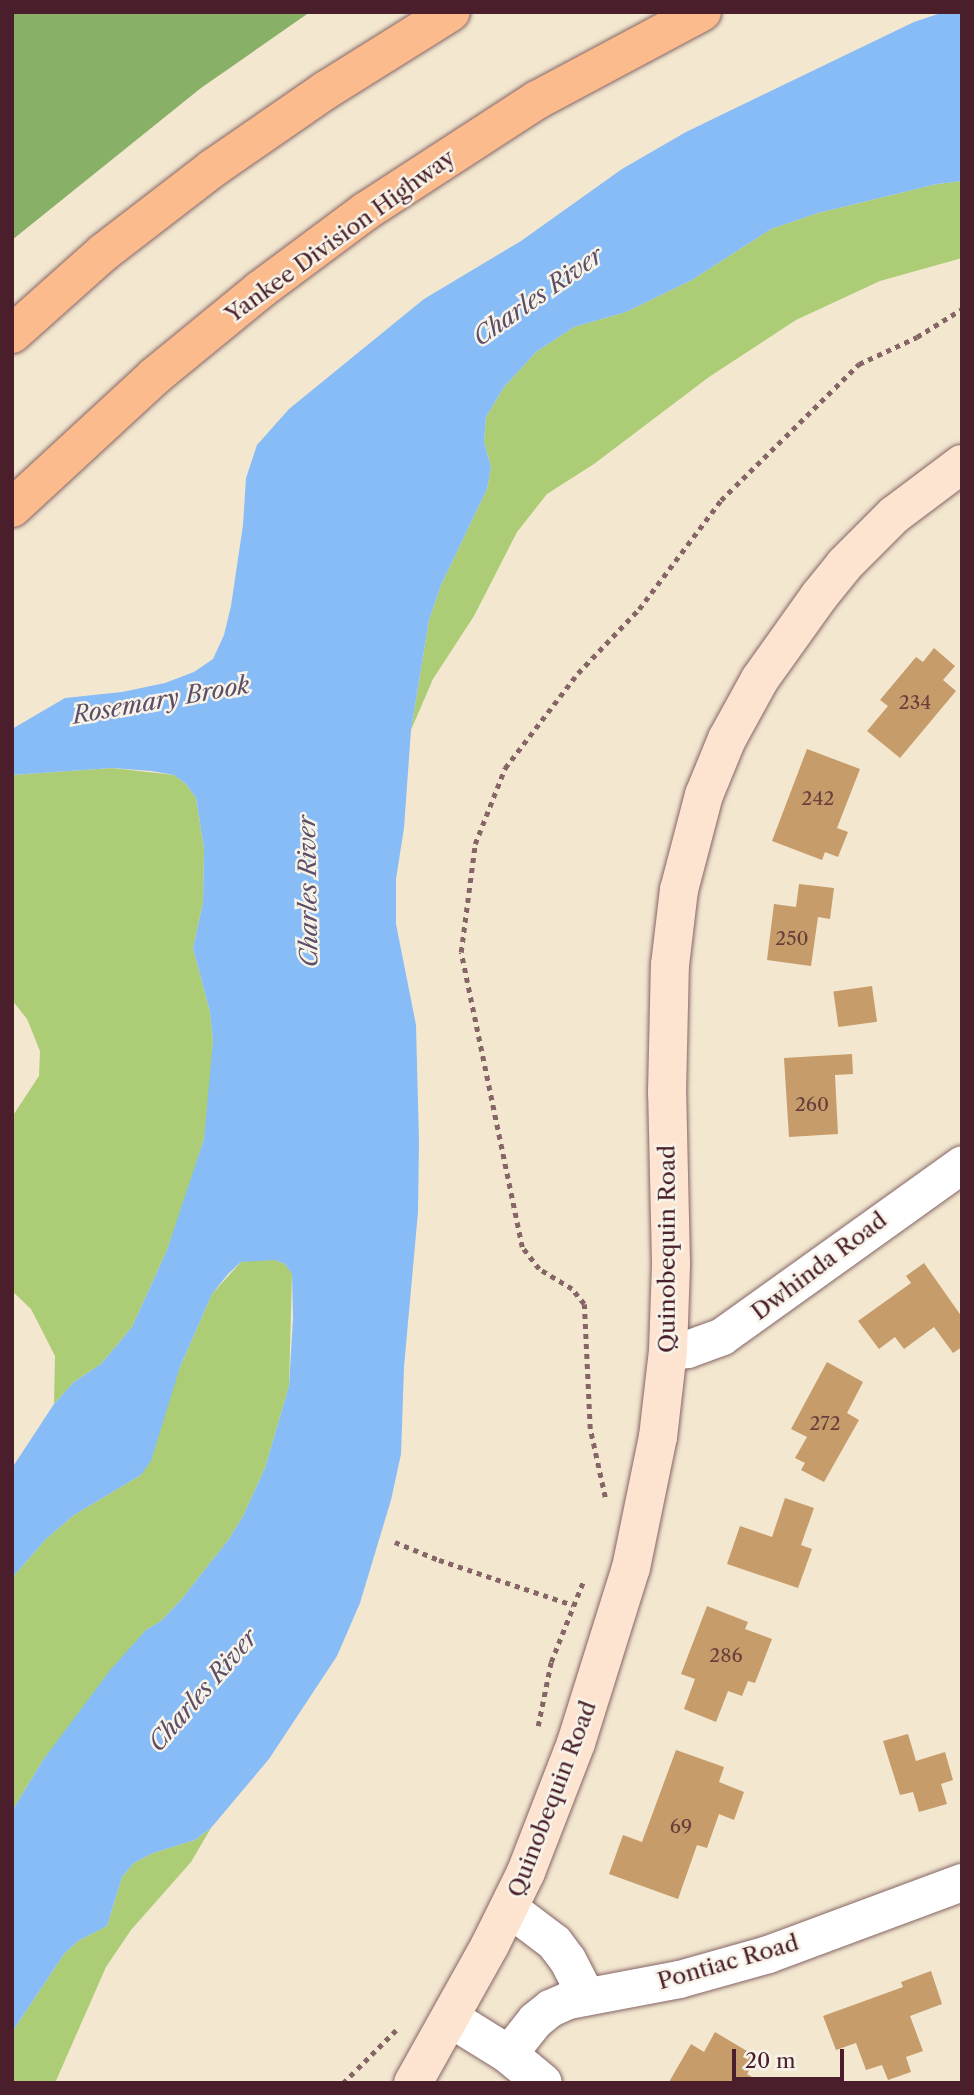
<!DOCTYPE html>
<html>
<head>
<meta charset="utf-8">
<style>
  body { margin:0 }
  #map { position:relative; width:974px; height:2095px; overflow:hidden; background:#f3e7d0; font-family:"Libre Caslon Text",serif }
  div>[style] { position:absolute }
  .green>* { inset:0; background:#accd76 }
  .forest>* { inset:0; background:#89b067 }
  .water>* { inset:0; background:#87bcf6 }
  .building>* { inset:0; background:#c69c6a; transform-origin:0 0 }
  .path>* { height:4.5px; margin-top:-2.25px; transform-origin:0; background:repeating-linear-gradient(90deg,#856565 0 5px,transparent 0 10px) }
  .roads { filter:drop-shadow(0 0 2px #856565) drop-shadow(0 0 2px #856565) }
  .minor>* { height:37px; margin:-18.5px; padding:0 18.5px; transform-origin:18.5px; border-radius:18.5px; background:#fff }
  .tertiary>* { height:38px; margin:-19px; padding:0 19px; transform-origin:19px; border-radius:19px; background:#fff }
  .secondary>* { height:38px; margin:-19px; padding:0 19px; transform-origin:19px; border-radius:19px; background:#fde4d1 }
  .motorway>* { height:38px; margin:-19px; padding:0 19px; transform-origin:19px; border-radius:19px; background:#fbbb8d }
  span { translate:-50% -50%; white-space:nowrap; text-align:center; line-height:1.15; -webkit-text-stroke:5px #f7f3e8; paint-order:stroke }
  .number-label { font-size:19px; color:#693e3b }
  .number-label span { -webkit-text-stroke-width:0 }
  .street-label { font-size:23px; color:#4a1f2b }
  .water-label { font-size:24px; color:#5c4e68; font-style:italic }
  .frame { position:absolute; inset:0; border:14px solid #4a1f2b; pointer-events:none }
  .scale { position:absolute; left:732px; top:2049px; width:112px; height:32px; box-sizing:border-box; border:4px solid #4a1f2b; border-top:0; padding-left:9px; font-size:21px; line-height:24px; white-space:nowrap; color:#4a1f2b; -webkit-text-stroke:5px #f7f3e8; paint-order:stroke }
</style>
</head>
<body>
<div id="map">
  <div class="green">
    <div style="clip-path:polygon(962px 181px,962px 258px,880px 281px,796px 320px,709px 377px,594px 464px,547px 494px,517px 532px,474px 616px,433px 679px,411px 730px,429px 620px,441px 585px,487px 489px,491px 467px,484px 442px,486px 417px,504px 387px,536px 352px,574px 327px,626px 312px,692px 280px,771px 229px,818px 213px,937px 184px)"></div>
    <div style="clip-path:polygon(112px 768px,174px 775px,186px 784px,196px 798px,204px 848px,203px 903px,193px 948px,210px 1012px,213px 1041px,209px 1106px,204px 1139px,187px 1194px,167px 1250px,132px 1327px,101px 1364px,74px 1382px,54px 1404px,55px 1356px,31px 1309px,12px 1291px,12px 1117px,39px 1076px,40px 1051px,27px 1019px,12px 1000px,12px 775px)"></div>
    <div style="clip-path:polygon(261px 1259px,275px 1260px,285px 1264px,292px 1273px,289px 1386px,265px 1468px,243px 1516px,229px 1539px,180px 1601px,160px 1622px,146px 1630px,43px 1760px,12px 1811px,12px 1578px,46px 1539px,74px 1515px,141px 1475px,180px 1367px,212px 1294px,241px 1262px)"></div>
    <div style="clip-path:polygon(211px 1828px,191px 1862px,131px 1930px,106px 1967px,55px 2083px,12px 2083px,12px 2032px,64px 1954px,78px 1941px,107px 1926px,122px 1877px,134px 1863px,153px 1853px,195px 1840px)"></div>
  </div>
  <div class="forest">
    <div style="clip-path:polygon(12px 12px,310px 12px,201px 88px,12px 240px)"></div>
  </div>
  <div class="water">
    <div style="clip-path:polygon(944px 12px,962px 12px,962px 181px,937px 184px,818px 213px,771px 229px,692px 280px,626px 312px,574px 327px,536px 352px,504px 387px,486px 417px,484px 442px,491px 467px,487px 489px,441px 585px,429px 620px,411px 730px,404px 828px,396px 879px,396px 924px,416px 1025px,419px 1141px,418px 1212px,404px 1367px,401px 1454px,391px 1500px,360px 1603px,337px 1656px,269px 1759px,211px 1828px,195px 1840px,153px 1853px,134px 1863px,122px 1877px,107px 1926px,78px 1941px,64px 1954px,12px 2032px,12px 1811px,43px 1760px,111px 1669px,146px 1630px,161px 1621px,180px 1601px,229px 1539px,243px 1516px,265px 1468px,289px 1386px,293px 1318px,292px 1274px,285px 1264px,275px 1260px,241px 1262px,228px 1274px,212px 1294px,180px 1367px,151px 1461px,141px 1475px,74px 1515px,46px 1539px,12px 1578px,12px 1468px,54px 1404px,74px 1382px,101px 1364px,132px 1327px,167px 1250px,204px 1139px,213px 1041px,210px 1012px,193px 948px,203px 903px,204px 848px,196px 798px,186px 784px,174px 775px,151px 771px,112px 768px,12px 775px,12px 729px,65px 698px,122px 692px,165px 683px,194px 672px,213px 659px,224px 635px,231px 606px,243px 525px,246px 478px,257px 445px,289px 409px,424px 299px,521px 241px,622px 169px,686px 132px,914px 22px)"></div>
  </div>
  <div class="building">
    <div style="clip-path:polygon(934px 648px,955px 666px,943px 680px,956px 691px,900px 758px,867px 731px,888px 706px,880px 700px,916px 657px,923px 662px)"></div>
    <div style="clip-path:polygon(807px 749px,860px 769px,837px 828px,848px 832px,838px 857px,825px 852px,822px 860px,772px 841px)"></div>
    <div style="clip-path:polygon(799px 884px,834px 888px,830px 919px,818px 917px,811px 966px,767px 960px,774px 904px,796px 907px)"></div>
    <div style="left:872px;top:986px;width:36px;height:39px;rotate:82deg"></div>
    <div style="clip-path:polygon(852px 1054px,853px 1074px,835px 1075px,838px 1134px,789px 1137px,784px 1058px)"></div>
    <div style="clip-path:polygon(924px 1263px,962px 1317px,962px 1347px,953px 1353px,934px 1327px,904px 1349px,895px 1337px,879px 1349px,858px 1321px,911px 1283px,906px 1276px)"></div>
    <div style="clip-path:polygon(827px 1362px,863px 1382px,847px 1413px,859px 1420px,824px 1482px,801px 1470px,805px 1463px,795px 1458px,807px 1437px,791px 1429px)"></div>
    <div style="clip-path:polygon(785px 1498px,814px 1508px,801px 1545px,812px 1549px,798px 1588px,727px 1564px,740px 1526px,772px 1537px)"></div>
    <div style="clip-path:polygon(707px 1606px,748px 1622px,745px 1629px,772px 1639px,755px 1683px,748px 1681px,742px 1696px,728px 1691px,716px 1722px,684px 1709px,695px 1679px,681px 1674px)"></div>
    <div style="clip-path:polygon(908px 1734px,916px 1761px,945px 1752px,953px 1780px,941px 1784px,947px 1804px,919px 1812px,913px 1792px,900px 1795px,883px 1741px)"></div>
    <div style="clip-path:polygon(676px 1750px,724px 1767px,719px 1782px,744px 1792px,734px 1820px,719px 1814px,707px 1848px,697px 1845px,678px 1899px,609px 1874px,623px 1835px,642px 1842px)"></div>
    <div style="clip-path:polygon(931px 1971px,942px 2004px,910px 2016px,923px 2051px,906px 2057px,911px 2072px,888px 2080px,882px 2065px,866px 2070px,856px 2043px,836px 2050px,823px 2016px,903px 1987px,901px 1982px)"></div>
    <div style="clip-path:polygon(715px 2032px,757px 2057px,747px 2074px,762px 2083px,669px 2082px,691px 2044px,704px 2052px)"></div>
  </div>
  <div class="path">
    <div style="left:605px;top:1497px;width:70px;rotate:-102.4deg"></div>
    <div style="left:590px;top:1429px;width:125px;rotate:-92.7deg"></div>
    <div style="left:584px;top:1304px;width:19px;rotate:-129deg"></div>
    <div style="left:572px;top:1289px;width:39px;rotate:-149deg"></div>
    <div style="left:539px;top:1269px;width:28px;rotate:-128deg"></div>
    <div style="left:522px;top:1247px;width:301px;rotate:-101.7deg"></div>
    <div style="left:461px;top:952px;width:109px;rotate:-82.6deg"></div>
    <div style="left:475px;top:844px;width:82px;rotate:-68.5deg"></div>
    <div style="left:505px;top:768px;width:120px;rotate:-52.5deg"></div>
    <div style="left:578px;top:673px;width:88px;rotate:-46.4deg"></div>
    <div style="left:639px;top:609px;width:136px;rotate:-53deg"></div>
    <div style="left:721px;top:500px;width:194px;rotate:-44.6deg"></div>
    <div style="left:859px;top:364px;width:64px;rotate:-25deg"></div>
    <div style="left:917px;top:337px;width:53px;rotate:-31.9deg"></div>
    <div style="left:395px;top:1542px;width:48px;rotate:22.2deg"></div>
    <div style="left:439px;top:1560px;width:141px;rotate:18.6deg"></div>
    <div style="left:538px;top:1726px;width:65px;rotate:-78.5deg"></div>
    <div style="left:551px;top:1662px;width:86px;rotate:-68.2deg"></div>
    <div style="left:343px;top:2083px;width:75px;rotate:-45deg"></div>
  </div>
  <div class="roads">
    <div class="minor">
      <div style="left:668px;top:1351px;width:19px;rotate:-6deg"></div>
      <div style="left:687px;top:1349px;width:37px;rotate:-20deg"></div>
      <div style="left:722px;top:1336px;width:295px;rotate:-35.6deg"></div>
      <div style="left:509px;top:1908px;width:56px;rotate:37.1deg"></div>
      <div style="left:554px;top:1942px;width:21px;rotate:53deg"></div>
      <div style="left:567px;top:1959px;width:42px;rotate:62.8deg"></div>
      <div style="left:508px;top:2054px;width:43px;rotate:-51.5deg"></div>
      <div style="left:535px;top:2020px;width:19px;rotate:-39deg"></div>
      <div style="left:550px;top:2008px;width:20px;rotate:-24deg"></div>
      <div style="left:568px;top:2000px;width:113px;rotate:-10.7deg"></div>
      <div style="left:679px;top:1979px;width:92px;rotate:-15.7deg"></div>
      <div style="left:768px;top:1954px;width:207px;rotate:-20.4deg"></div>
    </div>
    <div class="tertiary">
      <div style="left:450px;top:2018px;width:68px;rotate:31.8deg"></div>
      <div style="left:508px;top:2054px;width:45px;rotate:39.6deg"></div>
    </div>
    <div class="secondary">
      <div style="left:413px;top:2083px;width:158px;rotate:-60.8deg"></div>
      <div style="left:490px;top:1945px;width:81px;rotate:-63.7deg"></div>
      <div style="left:526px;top:1872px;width:138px;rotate:-68.8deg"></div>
      <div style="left:576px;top:1743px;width:183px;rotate:-72.6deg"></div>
      <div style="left:631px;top:1568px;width:134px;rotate:-78.4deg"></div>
      <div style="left:658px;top:1437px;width:87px;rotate:-83.4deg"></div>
      <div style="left:668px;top:1351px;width:88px;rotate:-88deg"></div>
      <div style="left:671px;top:1263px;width:170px;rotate:-91.3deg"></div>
      <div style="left:667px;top:1093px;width:128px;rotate:-88.7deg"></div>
      <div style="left:670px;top:965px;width:76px;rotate:-83.2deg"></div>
      <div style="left:679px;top:890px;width:98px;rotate:-75.3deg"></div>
      <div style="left:704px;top:795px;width:61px;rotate:-67.7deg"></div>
      <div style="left:727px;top:739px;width:68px;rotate:-61.2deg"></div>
      <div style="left:760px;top:679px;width:103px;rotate:-54.5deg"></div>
      <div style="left:820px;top:595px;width:38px;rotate:-51deg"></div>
      <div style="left:844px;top:565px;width:71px;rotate:-45deg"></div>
      <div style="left:894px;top:515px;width:85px;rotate:-36.9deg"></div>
    </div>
    <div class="motorway">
      <div style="left:12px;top:334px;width:123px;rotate:-41.7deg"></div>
      <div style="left:104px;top:252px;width:138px;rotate:-37.6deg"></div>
      <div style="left:213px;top:168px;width:137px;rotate:-34.6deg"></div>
      <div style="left:326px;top:90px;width:147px;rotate:-32deg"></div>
      <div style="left:12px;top:508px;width:195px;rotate:-42.7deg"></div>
      <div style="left:155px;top:376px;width:136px;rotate:-39.3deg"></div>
      <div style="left:260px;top:290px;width:132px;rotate:-36.7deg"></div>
      <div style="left:366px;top:211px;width:204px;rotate:-33deg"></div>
      <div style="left:537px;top:100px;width:187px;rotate:-28.1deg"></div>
    </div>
  </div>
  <div class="number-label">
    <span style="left:915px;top:703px">234</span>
    <span style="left:818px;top:799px">242</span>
    <span style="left:792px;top:939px">250</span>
    <span style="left:812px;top:1105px">260</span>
    <span style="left:825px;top:1424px">272</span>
    <span style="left:726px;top:1656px">286</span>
    <span style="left:681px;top:1827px">69</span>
  </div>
  <div class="street-label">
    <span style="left:340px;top:236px;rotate:-36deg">Yankee Division Highway</span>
    <span style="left:667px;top:1249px;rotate:-90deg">Quinobequin Road</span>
    <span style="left:819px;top:1266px;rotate:-37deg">Dwhinda Road</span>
    <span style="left:552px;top:1799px;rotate:-69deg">Quinobequin Road</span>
    <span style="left:728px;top:1962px;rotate:-16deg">Pontiac Road</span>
  </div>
  <div class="water-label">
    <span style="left:538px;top:296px;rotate:-35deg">Charles River</span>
    <span style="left:161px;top:700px;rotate:-10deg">Rosemary Brook</span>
    <span style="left:308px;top:891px;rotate:-91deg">Charles River</span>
    <span style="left:203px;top:1690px;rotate:-49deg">Charles River</span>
  </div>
  <div class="frame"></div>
  <div class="scale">20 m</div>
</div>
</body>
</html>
